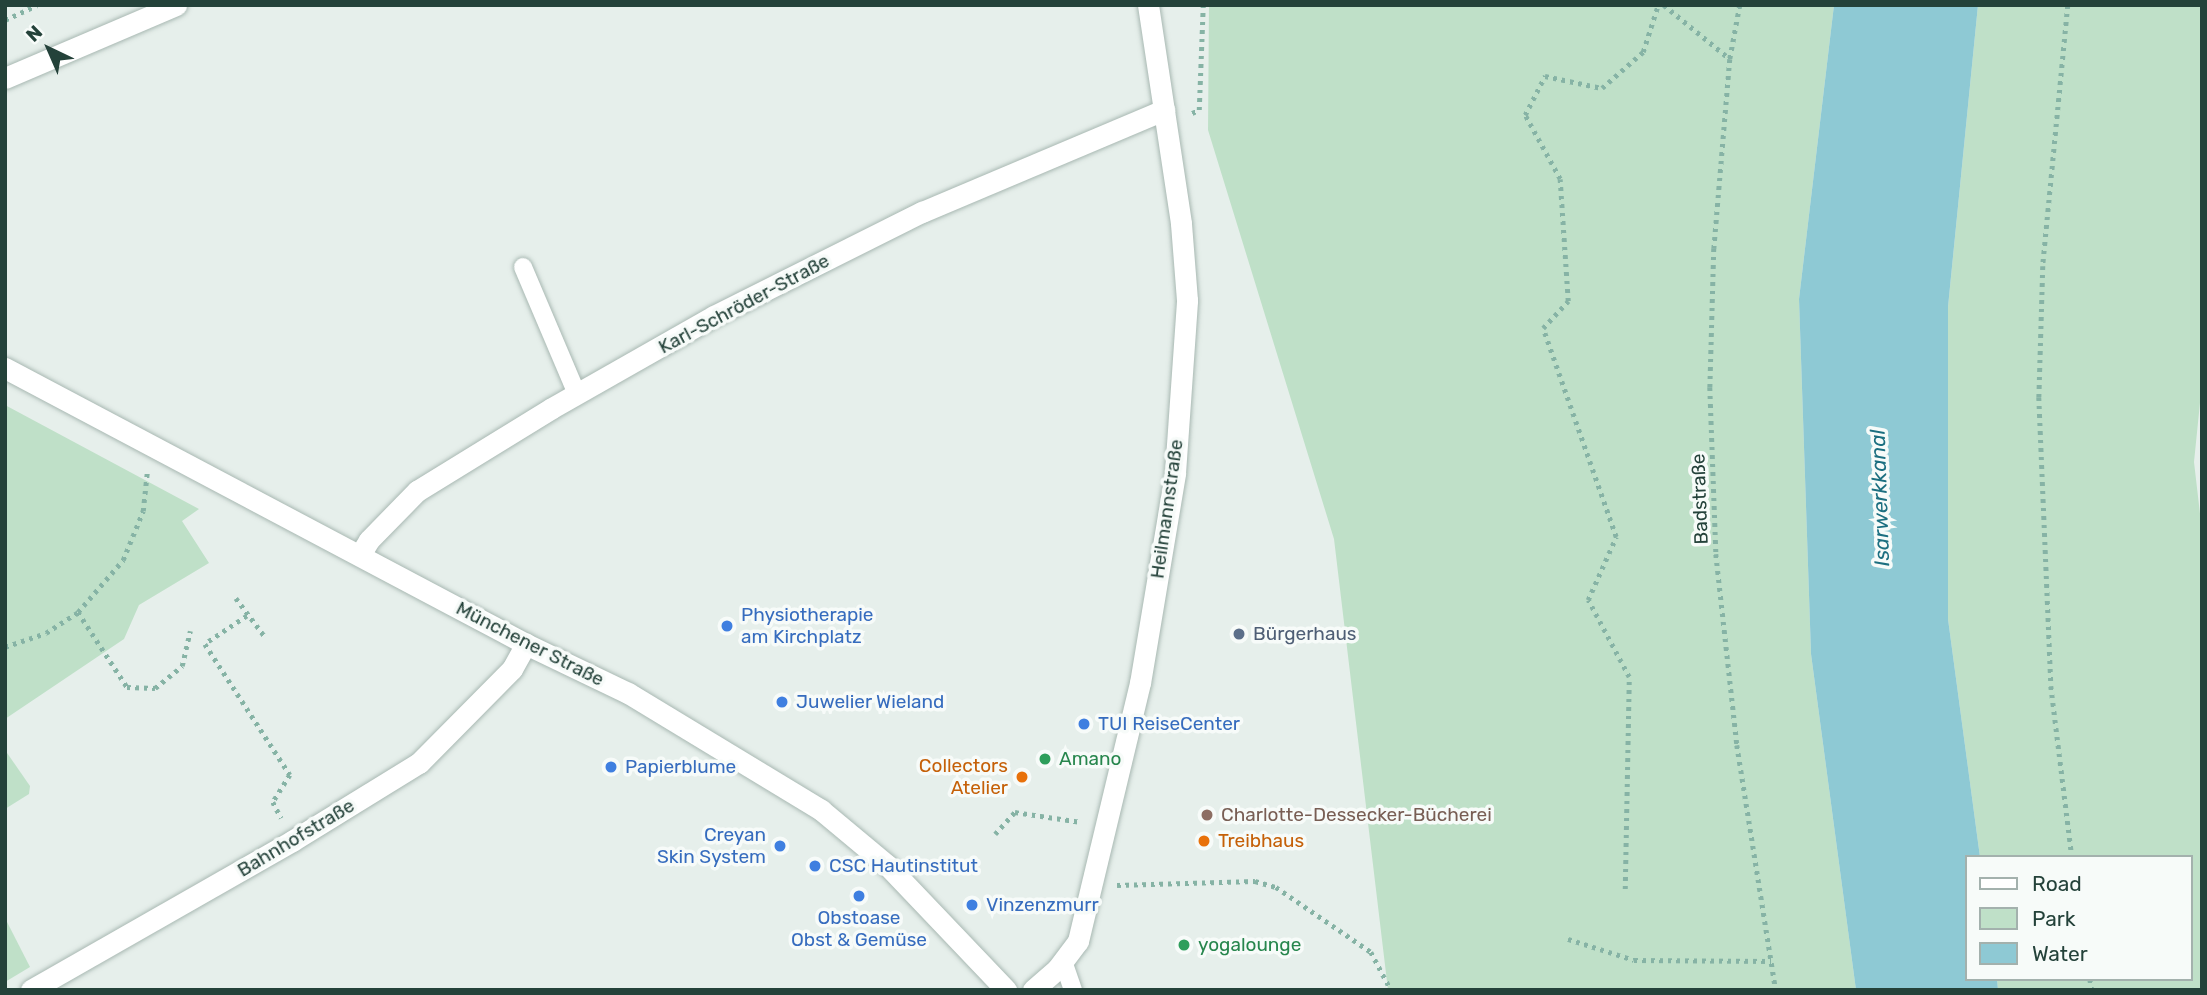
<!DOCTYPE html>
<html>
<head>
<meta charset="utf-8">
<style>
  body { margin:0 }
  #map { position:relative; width:2207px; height:995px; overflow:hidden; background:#e6efeb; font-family:Rubik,sans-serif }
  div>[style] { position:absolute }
  .green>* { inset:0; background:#bfe0c8 }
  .water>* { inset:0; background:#8ec9d4 }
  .path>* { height:4.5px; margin-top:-2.25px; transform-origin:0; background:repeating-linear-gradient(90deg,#86b3a5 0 3.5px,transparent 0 8.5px) }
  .roads { filter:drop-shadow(0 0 2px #a8b8b2) drop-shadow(0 0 2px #a8b8b2) }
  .service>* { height:18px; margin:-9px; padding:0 9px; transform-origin:9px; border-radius:9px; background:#fff }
  .minor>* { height:21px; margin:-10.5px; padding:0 10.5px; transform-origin:10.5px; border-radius:10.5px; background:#fff }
  .dots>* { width:19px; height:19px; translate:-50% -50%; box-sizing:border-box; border:4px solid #f7fbf9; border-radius:50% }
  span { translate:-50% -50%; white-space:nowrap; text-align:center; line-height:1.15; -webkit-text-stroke:7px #f7fbf9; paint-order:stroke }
  .street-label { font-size:19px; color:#24423a }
  .shop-label { font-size:19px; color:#366cbe }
  .left { translate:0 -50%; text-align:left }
  .right { translate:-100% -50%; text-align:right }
  .service-label { font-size:19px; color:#4e5e75 }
  .leisure-label { font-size:19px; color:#27864d }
  .food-label { font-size:19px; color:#c56008 }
  .education-label { font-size:19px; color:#785e54 }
  .water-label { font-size:21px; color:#1c6f80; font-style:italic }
  .frame { position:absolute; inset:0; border:7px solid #24423a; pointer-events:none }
  .legend { position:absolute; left:1965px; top:855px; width:228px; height:126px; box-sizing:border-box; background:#f7fbf9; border:2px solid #a3b1ad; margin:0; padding:9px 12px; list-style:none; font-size:21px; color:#24423a }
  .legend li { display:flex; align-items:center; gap:14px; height:35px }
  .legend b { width:35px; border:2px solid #a3b1ad }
  .north { position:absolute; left:14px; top:14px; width:70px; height:70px; -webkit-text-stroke:5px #f7fbf9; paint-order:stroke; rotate:316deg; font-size:19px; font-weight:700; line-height:28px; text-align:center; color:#24423a }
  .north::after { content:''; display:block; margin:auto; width:24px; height:32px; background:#24423a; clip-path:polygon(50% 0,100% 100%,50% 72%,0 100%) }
</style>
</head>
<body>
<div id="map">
  <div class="green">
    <div style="clip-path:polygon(1209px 5px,1834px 5px,1799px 299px,1811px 654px,1856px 990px,1388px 990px,1334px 539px,1208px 130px)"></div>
    <div style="clip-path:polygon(1978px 5px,2202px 5px,2202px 383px,2194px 462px,2202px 531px,2202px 990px,1998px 990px,1997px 979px,2191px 979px,2191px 857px,1980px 857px,1948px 619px,1948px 307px)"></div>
    <div style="clip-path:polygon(5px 405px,199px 509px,182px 521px,209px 563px,139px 605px,124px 639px,5px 719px)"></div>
    <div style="clip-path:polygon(5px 750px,30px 786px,29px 794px,5px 809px)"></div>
    <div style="clip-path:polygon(5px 918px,30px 967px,5px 982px)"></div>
  </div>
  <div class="water">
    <div style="clip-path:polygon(1834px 5px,1978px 5px,1948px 307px,1948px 619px,1980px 857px,1967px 857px,1967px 979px,1997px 979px,1998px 990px,1856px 990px,1811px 654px,1799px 299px)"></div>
  </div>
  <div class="path">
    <div style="left:1664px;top:5px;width:85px;rotate:39.3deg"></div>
    <div style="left:1740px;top:5px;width:55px;rotate:100.5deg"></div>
    <div style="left:1730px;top:59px;width:190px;rotate:94.8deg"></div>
    <div style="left:1714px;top:248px;width:139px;rotate:91.6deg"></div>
    <div style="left:1710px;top:387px;width:167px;rotate:87.9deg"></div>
    <div style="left:1716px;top:554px;width:192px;rotate:83.7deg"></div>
    <div style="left:1737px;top:745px;width:248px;rotate:81deg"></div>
    <div style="left:2068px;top:5px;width:262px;rotate:95.5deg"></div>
    <div style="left:2043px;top:266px;width:131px;rotate:91.7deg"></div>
    <div style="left:2039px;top:397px;width:289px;rotate:87.6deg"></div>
    <div style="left:2051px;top:686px;width:172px;rotate:83deg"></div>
    <div style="left:5px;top:20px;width:35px;rotate:-25deg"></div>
    <div style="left:1192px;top:113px;width:8px;rotate:-23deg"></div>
    <div style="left:1199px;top:110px;width:105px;rotate:-87.8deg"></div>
    <div style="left:236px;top:598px;width:50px;rotate:53.1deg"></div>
    <div style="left:78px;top:612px;width:90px;rotate:56.8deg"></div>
    <div style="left:127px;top:687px;width:28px;rotate:2deg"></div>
    <div style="left:155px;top:688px;width:35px;rotate:-39deg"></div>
    <div style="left:182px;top:666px;width:36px;rotate:-77deg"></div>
    <div style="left:247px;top:616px;width:50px;rotate:146.3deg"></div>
    <div style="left:205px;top:644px;width:156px;rotate:57deg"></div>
    <div style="left:290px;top:775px;width:32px;rotate:122deg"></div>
    <div style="left:273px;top:802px;width:18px;rotate:63deg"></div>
    <div style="left:5px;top:647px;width:43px;rotate:-18.9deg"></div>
    <div style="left:46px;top:633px;width:38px;rotate:-33deg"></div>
    <div style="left:78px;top:612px;width:69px;rotate:-49.1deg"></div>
    <div style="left:123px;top:560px;width:53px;rotate:-67.8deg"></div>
    <div style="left:143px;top:511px;width:38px;rotate:-84deg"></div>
    <div style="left:995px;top:834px;width:30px;rotate:-48deg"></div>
    <div style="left:1015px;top:812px;width:67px;rotate:8.6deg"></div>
    <div style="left:1117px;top:885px;width:138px;rotate:-1.7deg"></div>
    <div style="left:1255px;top:881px;width:22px;rotate:16deg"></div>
    <div style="left:1276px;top:887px;width:115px;rotate:34.4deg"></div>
    <div style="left:1371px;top:952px;width:43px;rotate:62.2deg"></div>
    <div style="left:1625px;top:889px;width:212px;rotate:-88.9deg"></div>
    <div style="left:1629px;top:677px;width:87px;rotate:-118deg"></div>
    <div style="left:1588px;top:600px;width:69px;rotate:-66deg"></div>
    <div style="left:1616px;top:537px;width:221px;rotate:-109.3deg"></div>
    <div style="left:1543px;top:328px;width:37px;rotate:-47deg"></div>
    <div style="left:1568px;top:301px;width:122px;rotate:-93.8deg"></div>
    <div style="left:1560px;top:179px;width:73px;rotate:-118.7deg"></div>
    <div style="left:1525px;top:115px;width:44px;rotate:-62.9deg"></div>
    <div style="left:1545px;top:76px;width:58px;rotate:11.9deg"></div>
    <div style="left:1602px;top:88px;width:55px;rotate:-41.3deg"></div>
    <div style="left:1643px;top:52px;width:49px;rotate:-72.3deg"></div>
    <div style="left:1568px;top:939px;width:69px;rotate:17.7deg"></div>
    <div style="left:1634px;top:960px;width:137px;rotate:0.4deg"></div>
    <div style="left:2090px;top:979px;width:11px;rotate:80deg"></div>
  </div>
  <div class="roads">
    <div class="service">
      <div style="left:523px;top:267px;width:138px;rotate:67deg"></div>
      <div style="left:1063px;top:961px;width:31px;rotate:71deg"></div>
    </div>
    <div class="minor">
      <div style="left:5px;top:78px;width:186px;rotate:-23.1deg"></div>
      <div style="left:5px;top:368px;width:590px;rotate:27.91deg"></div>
      <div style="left:526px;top:644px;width:113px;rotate:25.7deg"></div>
      <div style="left:628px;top:693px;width:226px;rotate:31.2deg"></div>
      <div style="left:821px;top:810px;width:86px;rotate:39.8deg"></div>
      <div style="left:887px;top:865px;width:173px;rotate:46.4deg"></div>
      <div style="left:360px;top:555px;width:17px;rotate:-59deg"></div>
      <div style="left:369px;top:540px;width:69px;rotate:-45.6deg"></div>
      <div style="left:417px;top:491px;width:158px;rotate:-31.6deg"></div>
      <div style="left:552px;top:408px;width:186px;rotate:-29.6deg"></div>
      <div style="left:714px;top:316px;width:233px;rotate:-26.6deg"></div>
      <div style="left:922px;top:212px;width:263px;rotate:-22.9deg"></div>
      <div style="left:31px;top:990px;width:301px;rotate:-29.7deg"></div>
      <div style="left:292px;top:841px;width:149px;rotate:-31.6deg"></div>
      <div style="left:419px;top:763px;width:132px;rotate:-45.3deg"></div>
      <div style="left:512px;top:669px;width:29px;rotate:-61deg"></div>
      <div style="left:1033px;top:990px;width:32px;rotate:-41deg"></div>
      <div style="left:1057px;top:969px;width:35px;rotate:-53deg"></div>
      <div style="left:1078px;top:941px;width:265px;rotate:-76.5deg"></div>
      <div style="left:1140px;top:683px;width:213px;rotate:-80.5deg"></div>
      <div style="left:1175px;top:473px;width:173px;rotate:-86deg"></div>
      <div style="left:1187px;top:300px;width:77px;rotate:-94.5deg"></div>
      <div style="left:1181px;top:223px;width:220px;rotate:-98.6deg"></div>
    </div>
  </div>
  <div class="dots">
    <div style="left:727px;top:626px;background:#3f7fe0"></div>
    <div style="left:1239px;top:634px;background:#5c6f8a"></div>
    <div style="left:782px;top:702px;background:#3f7fe0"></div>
    <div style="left:1084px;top:724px;background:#3f7fe0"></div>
    <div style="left:1045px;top:759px;background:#2e9e5b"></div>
    <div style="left:611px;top:767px;background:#3f7fe0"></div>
    <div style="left:1022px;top:777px;background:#e8710a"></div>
    <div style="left:1207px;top:815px;background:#8d6e63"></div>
    <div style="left:1204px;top:841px;background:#e8710a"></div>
    <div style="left:780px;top:846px;background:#3f7fe0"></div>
    <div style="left:815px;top:866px;background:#3f7fe0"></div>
    <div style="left:859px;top:896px;background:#3f7fe0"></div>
    <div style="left:972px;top:905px;background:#3f7fe0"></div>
    <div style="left:1184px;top:945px;background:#2e9e5b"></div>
  </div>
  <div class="street-label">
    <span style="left:744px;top:304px;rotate:-28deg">Karl-Schröder-Straße</span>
    <span style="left:1700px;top:499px;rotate:-92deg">Badstraße</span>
    <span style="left:1167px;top:509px;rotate:-82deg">Heilmannstraße</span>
    <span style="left:530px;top:644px;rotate:27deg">Münchener Straße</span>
    <span style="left:296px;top:838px;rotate:-31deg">Bahnhofstraße</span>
  </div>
  <div class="shop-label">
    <span class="left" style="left:741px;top:626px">Physiotherapie<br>am Kirchplatz</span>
    <span class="left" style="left:796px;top:702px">Juwelier Wieland</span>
    <span class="left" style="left:1098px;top:724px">TUI ReiseCenter</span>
    <span class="left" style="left:625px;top:767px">Papierblume</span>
    <span class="right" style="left:766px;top:846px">Creyan<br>Skin System</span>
    <span class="left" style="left:829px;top:866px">CSC Hautinstitut</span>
    <span class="left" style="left:986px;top:905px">Vinzenzmurr</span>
    <span style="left:859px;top:929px">Obstoase<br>Obst &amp; Gemüse</span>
  </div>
  <div class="service-label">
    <span class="left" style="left:1253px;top:634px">Bürgerhaus</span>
  </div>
  <div class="leisure-label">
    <span class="left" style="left:1059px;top:759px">Amano</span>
    <span class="left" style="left:1198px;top:945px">yogalounge</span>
  </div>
  <div class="food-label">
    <span class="right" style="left:1008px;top:777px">Collectors<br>Atelier</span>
    <span class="left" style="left:1218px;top:841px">Treibhaus</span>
  </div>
  <div class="education-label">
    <span class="left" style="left:1221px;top:815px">Charlotte-Dessecker-Bücherei</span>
  </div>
  <div class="water-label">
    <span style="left:1880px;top:498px;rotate:-92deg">Isarwerkkanal</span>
  </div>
  <div class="frame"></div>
  <ul class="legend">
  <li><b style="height:9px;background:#fff"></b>Road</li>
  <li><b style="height:19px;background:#bfe0c8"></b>Park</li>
  <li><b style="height:19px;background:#8ec9d4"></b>Water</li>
  </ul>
  <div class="north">N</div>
</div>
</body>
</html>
